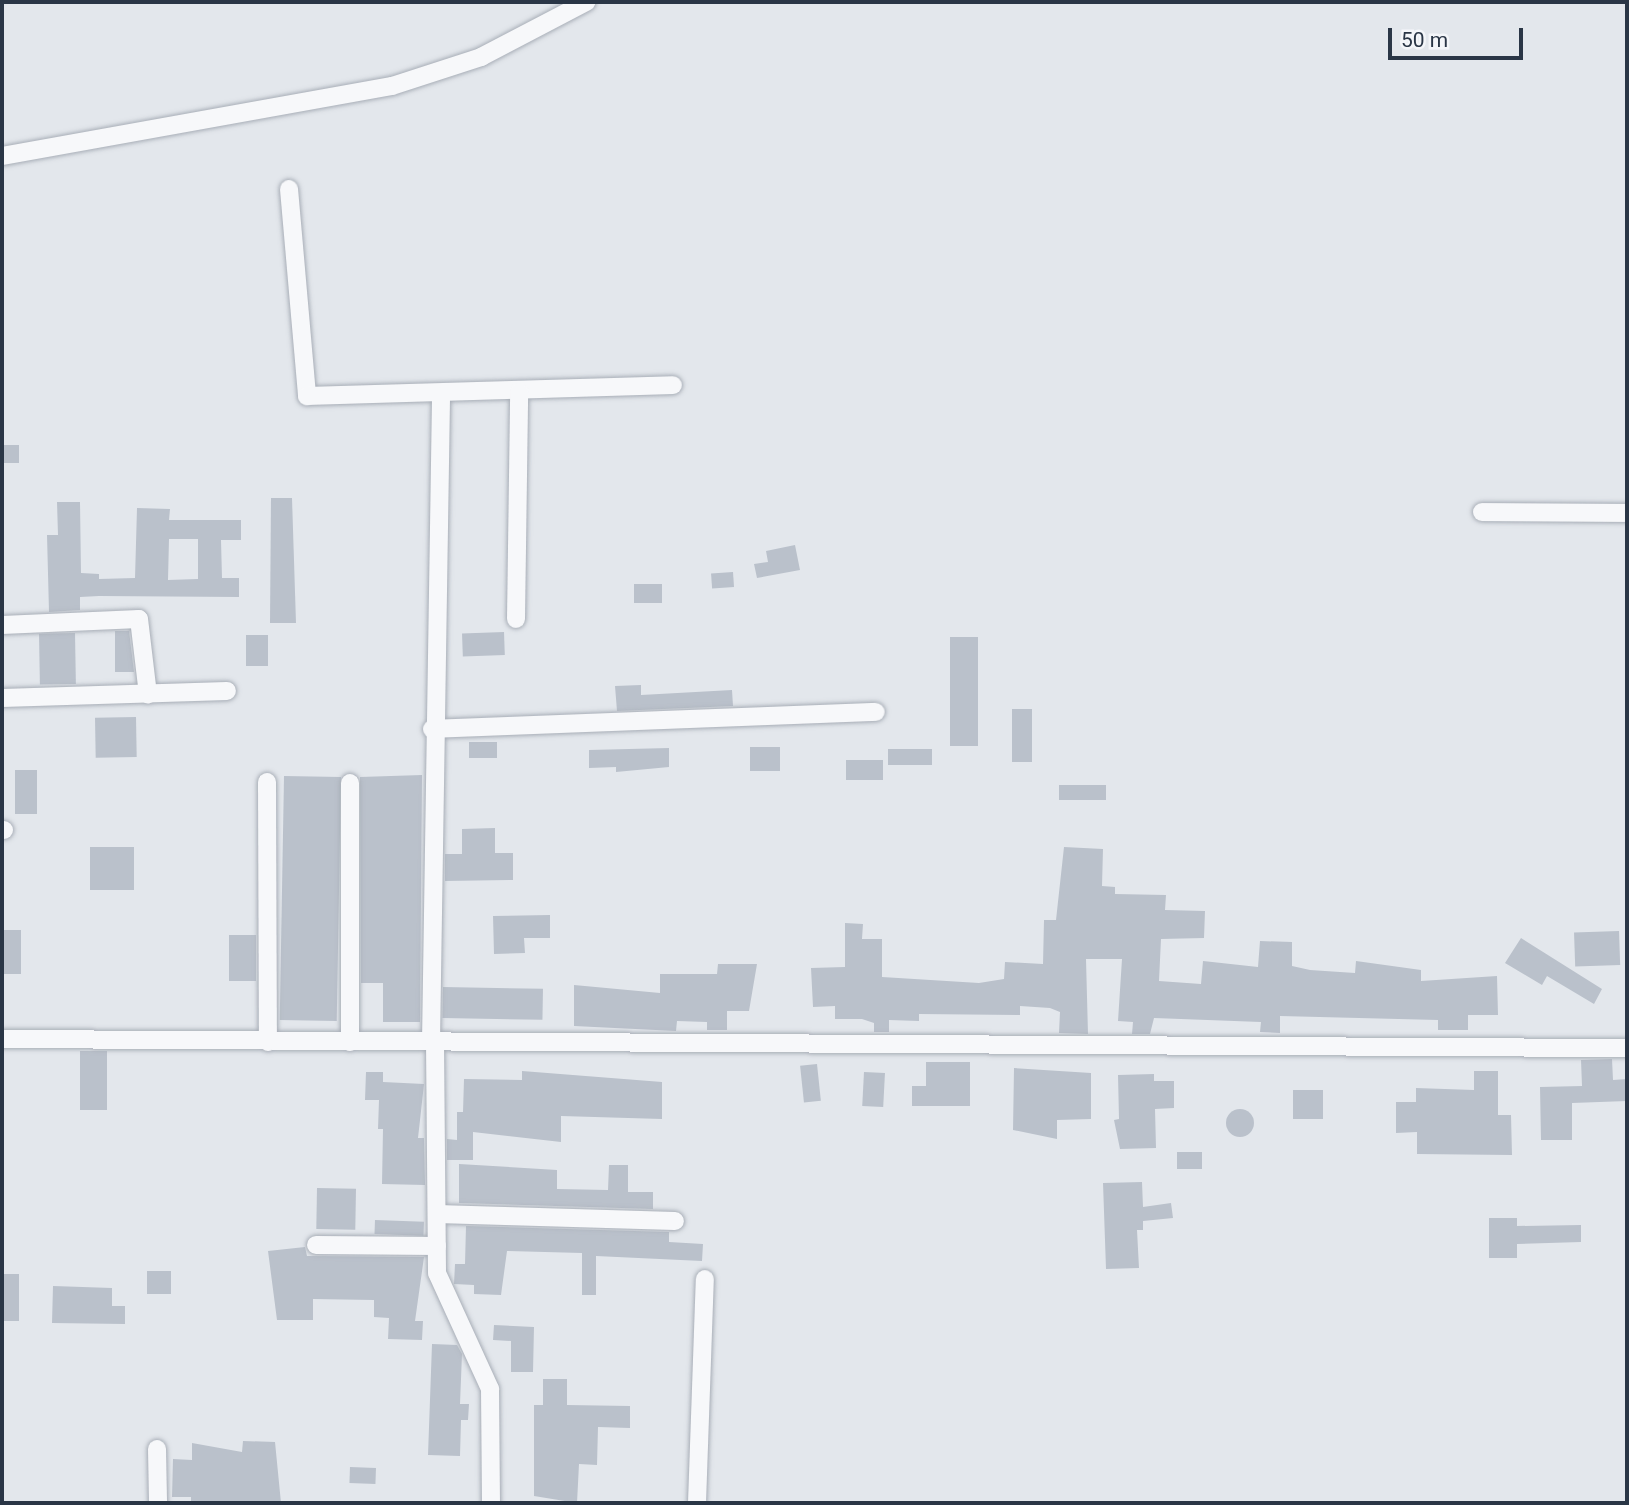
<!DOCTYPE html>
<html>
<head>
<meta charset="utf-8">
<style>
  body { margin:0 }
  #map { position:relative; width:1629px; height:1505px; overflow:hidden; background:#e3e7ec; font-family:Roboto,sans-serif }
  div>[style] { position:absolute }
  .building>* { inset:0; background:#bac1cb; transform-origin:0 0 }
  .round { border-radius:50% }
  .roads { filter:drop-shadow(0 0 2px #a8aeb7) drop-shadow(0 0 2px #a8aeb7) }
  .minor>* { height:18px; margin:-9px; padding:0 9px; transform-origin:9px; border-radius:9px; background:#f7f8fa }
  span { translate:-50% -50%; white-space:nowrap; text-align:center; line-height:1.15; -webkit-text-stroke:5px #f4f6f9; paint-order:stroke }
  .frame { position:absolute; inset:0; border:4px solid #2a3646; pointer-events:none }
  .scale { position:absolute; left:1388px; top:28px; width:135px; height:32px; box-sizing:border-box; border:4px solid #2a3646; border-top:0; padding-left:9px; font-size:21px; line-height:24px; white-space:nowrap; color:#2a3646; -webkit-text-stroke:5px #f4f6f9; paint-order:stroke }
</style>
</head>
<body>
<div id="map">
  <div class="building">
    <div style="left:2px;top:445px;width:17px;height:18px"></div>
    <div style="clip-path:polygon(271px 498px,292px 498px,296px 623px,270px 623px)"></div>
    <div style="clip-path:polygon(evenodd,57px 502px,80px 502px,81px 573px,99px 574px,99px 579px,135px 578px,137px 508px,170px 509px,169px 520px,241px 520px,241px 540px,221px 540px,222px 578px,239px 578px,239px 597px,99px 596px,80px 597px,80px 610px,49px 612px,47px 535px,58px 535px,57px 502px,169px 539px,198px 539px,198px 579px,168px 580px,169px 539px)"></div>
    <div style="clip-path:polygon(795px 545px,800px 570px,757px 578px,754px 564px,768px 562px,766px 551px)"></div>
    <div style="left:733px;top:572px;width:15px;height:22px;rotate:86deg"></div>
    <div style="left:662px;top:584px;width:19px;height:28px;rotate:90deg"></div>
    <div style="clip-path:polygon(115px 631px,129px 631px,134px 672px,115px 672px)"></div>
    <div style="left:504px;top:632px;width:23px;height:42px;rotate:88deg"></div>
    <div style="left:75px;top:633px;width:51px;height:36px;rotate:89deg"></div>
    <div style="left:246px;top:635px;width:22px;height:31px"></div>
    <div style="left:950px;top:637px;width:28px;height:109px"></div>
    <div style="clip-path:polygon(641px 685px,641px 695px,732px 690px,733px 706px,617px 711px,615px 686px)"></div>
    <div style="left:1012px;top:709px;width:20px;height:53px"></div>
    <div style="left:136px;top:717px;width:40px;height:41px;rotate:89deg"></div>
    <div style="left:497px;top:742px;width:16px;height:28px;rotate:90deg"></div>
    <div style="left:780px;top:747px;width:24px;height:30px;rotate:90deg"></div>
    <div style="clip-path:polygon(669px 748px,669px 767px,616px 772px,616px 767px,589px 768px,589px 750px)"></div>
    <div style="left:888px;top:749px;width:44px;height:16px"></div>
    <div style="left:846px;top:760px;width:37px;height:20px"></div>
    <div style="left:15px;top:770px;width:22px;height:44px"></div>
    <div style="clip-path:polygon(422px 775px,420px 1022px,383px 1022px,383px 983px,361px 983px,360px 777px)"></div>
    <div style="left:284px;top:776px;width:57px;height:244px;rotate:1deg"></div>
    <div style="left:1059px;top:785px;width:47px;height:15px"></div>
    <div style="clip-path:polygon(495px 828px,495px 853px,513px 853px,513px 880px,445px 881px,445px 854px,462px 854px,462px 829px)"></div>
    <div style="left:134px;top:847px;width:43px;height:44px;rotate:90deg"></div>
    <div style="clip-path:polygon(1064px 847px,1103px 849px,1102px 886px,1115px 887px,1115px 894px,1166px 895px,1165px 910px,1205px 911px,1204px 938px,1161px 939px,1159px 981px,1201px 984px,1203px 961px,1258px 967px,1260px 941px,1292px 942px,1292px 966px,1310px 970px,1355px 973px,1356px 961px,1421px 970px,1421px 981px,1497px 976px,1498px 1015px,1468px 1015px,1468px 1030px,1438px 1030px,1438px 1020px,1280px 1016px,1280px 1033px,1260px 1032px,1261px 1022px,1154px 1018px,1150px 1034px,1132px 1034px,1133px 1022px,1118px 1021px,1122px 959px,1086px 959px,1088px 1034px,1059px 1033px,1060px 1012px,1050px 1008px,1020px 1006px,1020px 1015px,919px 1014px,919px 1021px,889px 1020px,889px 1032px,874px 1032px,874px 1023px,862px 1019px,835px 1019px,835px 1006px,813px 1007px,811px 968px,845px 967px,845px 923px,863px 924px,862px 939px,882px 939px,882px 977px,979px 983px,1004px 979px,1005px 962px,1043px 964px,1044px 920px,1056px 920px)"></div>
    <div style="clip-path:polygon(550px 915px,550px 938px,524px 938px,525px 953px,494px 954px,493px 916px)"></div>
    <div style="left:2px;top:930px;width:19px;height:44px"></div>
    <div style="left:1619px;top:931px;width:34px;height:45px;rotate:88deg"></div>
    <div style="left:229px;top:935px;width:27px;height:46px"></div>
    <div style="clip-path:polygon(1521px 938px,1602px 989px,1594px 1004px,1547px 976px,1542px 985px,1505px 963px)"></div>
    <div style="clip-path:polygon(718px 964px,757px 964px,749px 1011px,727px 1011px,727px 1030px,707px 1030px,707px 1022px,677px 1021px,676px 1031px,574px 1026px,574px 985px,660px 993px,660px 974px,717px 974px)"></div>
    <div style="left:443px;top:987px;width:100px;height:31px;rotate:1deg"></div>
    <div style="left:80px;top:1051px;width:27px;height:59px"></div>
    <div style="clip-path:polygon(1612px 1059px,1613px 1080px,1627px 1079px,1627px 1101px,1572px 1103px,1572px 1140px,1541px 1140px,1540px 1087px,1582px 1086px,1581px 1060px)"></div>
    <div style="clip-path:polygon(926px 1062px,970px 1062px,970px 1106px,912px 1106px,912px 1086px,926px 1086px)"></div>
    <div style="left:817px;top:1064px;width:37px;height:17px;rotate:84deg"></div>
    <div style="clip-path:polygon(1014px 1068px,1091px 1073px,1091px 1119px,1057px 1120px,1057px 1139px,1013px 1130px)"></div>
    <div style="clip-path:polygon(522px 1071px,662px 1082px,662px 1119px,561px 1116px,561px 1142px,473px 1132px,473px 1160px,447px 1160px,447px 1139px,457px 1140px,457px 1112px,463px 1112px,464px 1079px,522px 1080px)"></div>
    <div style="clip-path:polygon(1474px 1071px,1498px 1071px,1498px 1115px,1511px 1115px,1512px 1155px,1417px 1154px,1417px 1132px,1396px 1133px,1396px 1102px,1416px 1102px,1416px 1088px,1474px 1090px)"></div>
    <div style="clip-path:polygon(366px 1072px,383px 1072px,383px 1082px,424px 1084px,418px 1138px,424px 1138px,425px 1185px,382px 1184px,383px 1129px,378px 1129px,379px 1100px,365px 1100px)"></div>
    <div style="left:864px;top:1072px;width:21px;height:34px;rotate:3deg"></div>
    <div style="clip-path:polygon(1154px 1074px,1154px 1081px,1174px 1081px,1174px 1108px,1155px 1109px,1156px 1148px,1120px 1149px,1114px 1120px,1119px 1119px,1118px 1075px)"></div>
    <div style="left:1293px;top:1090px;width:30px;height:29px"></div>
    <div class="round" style="left:1226px;top:1109px;width:28px;height:28px"></div>
    <div style="left:1202px;top:1152px;width:17px;height:25px;rotate:90deg"></div>
    <div style="clip-path:polygon(459px 1164px,557px 1170px,557px 1189px,608px 1190px,609px 1165px,628px 1165px,628px 1192px,653px 1192px,653px 1209px,459px 1203px)"></div>
    <div style="clip-path:polygon(1142px 1182px,1143px 1207px,1171px 1203px,1173px 1218px,1143px 1221px,1143px 1230px,1137px 1230px,1139px 1268px,1106px 1269px,1103px 1183px)"></div>
    <div style="left:317px;top:1188px;width:39px;height:41px;rotate:1deg"></div>
    <div style="clip-path:polygon(1489px 1218px,1517px 1218px,1517px 1226px,1581px 1225px,1581px 1242px,1517px 1244px,1517px 1258px,1489px 1258px)"></div>
    <div style="left:375px;top:1220px;width:49px;height:14px;rotate:2deg"></div>
    <div style="clip-path:polygon(466px 1226px,669px 1232px,669px 1242px,703px 1244px,702px 1261px,596px 1256px,596px 1295px,582px 1295px,582px 1253px,507px 1251px,501px 1295px,474px 1294px,474px 1285px,454px 1284px,455px 1264px,465px 1264px)"></div>
    <div style="clip-path:polygon(305px 1247px,307px 1256px,424px 1257px,415px 1321px,423px 1321px,422px 1340px,388px 1339px,389px 1318px,374px 1317px,374px 1300px,313px 1299px,313px 1320px,277px 1320px,268px 1251px)"></div>
    <div style="left:147px;top:1271px;width:24px;height:23px"></div>
    <div style="left:2px;top:1274px;width:17px;height:47px"></div>
    <div style="clip-path:polygon(53px 1286px,112px 1288px,112px 1306px,125px 1306px,125px 1324px,52px 1323px)"></div>
    <div style="clip-path:polygon(494px 1325px,534px 1327px,533px 1372px,511px 1372px,511px 1341px,493px 1340px)"></div>
    <div style="clip-path:polygon(432px 1344px,457px 1345px,462px 1354px,460px 1404px,469px 1404px,468px 1420px,461px 1420px,460px 1456px,428px 1455px)"></div>
    <div style="clip-path:polygon(543px 1379px,567px 1379px,567px 1405px,630px 1406px,630px 1428px,598px 1427px,597px 1465px,579px 1464px,577px 1503px,534px 1496px,534px 1405px,543px 1405px)"></div>
    <div style="clip-path:polygon(243px 1441px,275px 1442px,281px 1503px,191px 1503px,191px 1497px,172px 1497px,173px 1459px,192px 1460px,192px 1443px,242px 1452px)"></div>
    <div style="left:350px;top:1467px;width:26px;height:16px;rotate:2deg"></div>
  </div>
  <div class="roads">
    <div class="minor">
      <div style="left:2px;top:156px;width:396px;rotate:-10.2deg"></div>
      <div style="left:392px;top:86px;width:94px;rotate:-18deg"></div>
      <div style="left:481px;top:57px;width:119px;rotate:-27.6deg"></div>
      <div style="left:289px;top:189px;width:208px;rotate:85deg"></div>
      <div style="left:307px;top:396px;width:366px;rotate:-1.7deg"></div>
      <div style="left:1482px;top:512px;width:145px;rotate:0.4deg"></div>
      <div style="left:516px;top:619px;width:227px;rotate:-89.2deg"></div>
      <div style="left:2px;top:625px;width:137px;rotate:-2.5deg"></div>
      <div style="left:139px;top:619px;width:76px;rotate:83.2deg"></div>
      <div style="left:2px;top:698px;width:225px;rotate:-1.8deg"></div>
      <div style="left:432px;top:729px;width:444px;rotate:-2.2deg"></div>
      <div style="left:267px;top:782px;width:260px;rotate:89.8deg"></div>
      <div style="left:2px;top:830px;width:2px"></div>
      <div style="left:2px;top:1039px;width:1625px;rotate:0.32deg"></div>
      <div style="left:350px;top:1042px;width:259px;rotate:-90deg"></div>
      <div style="left:431px;top:1042px;width:646px;rotate:-89.11deg"></div>
      <div style="left:435px;top:1042px;width:231px;rotate:89.5deg"></div>
      <div style="left:437px;top:1273px;width:128px;rotate:65.4deg"></div>
      <div style="left:490px;top:1389px;width:114px;rotate:89.5deg"></div>
      <div style="left:437px;top:1214px;width:238px;rotate:1.7deg"></div>
      <div style="left:316px;top:1245px;width:121px;rotate:0.5deg"></div>
      <div style="left:157px;top:1449px;width:54px;rotate:88.9deg"></div>
      <div style="left:697px;top:1503px;width:224px;rotate:-88deg"></div>
    </div>
  </div>
  <div class="frame"></div>
  <div class="scale">50 m</div>
</div>
</body>
</html>
